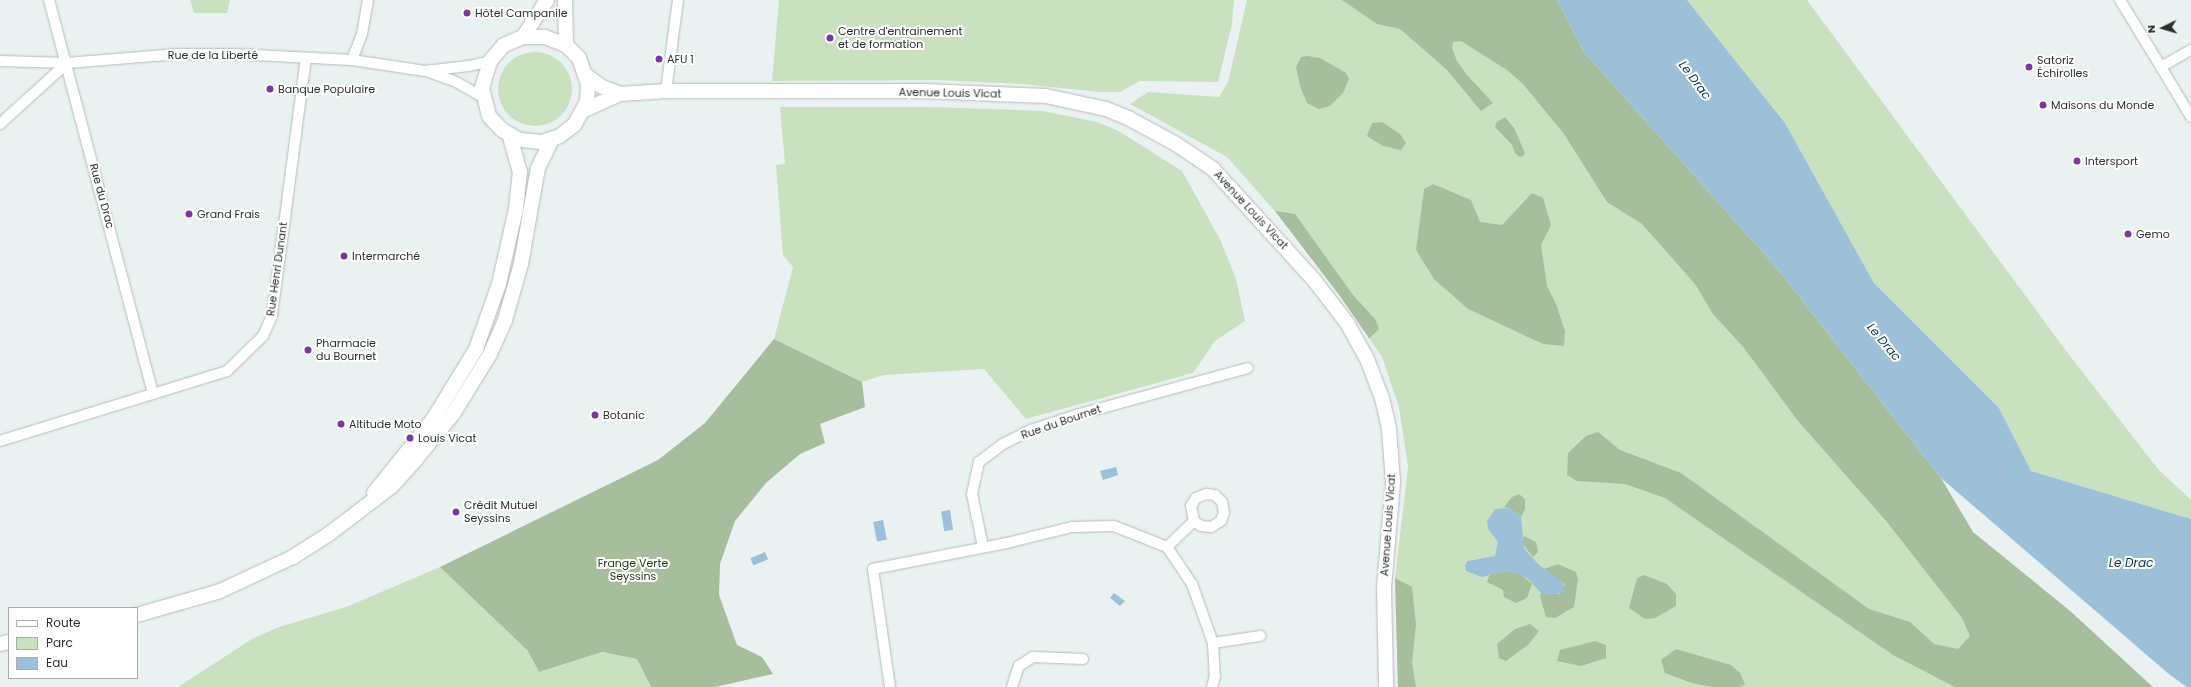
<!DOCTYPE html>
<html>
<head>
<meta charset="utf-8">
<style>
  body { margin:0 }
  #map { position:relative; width:2191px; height:687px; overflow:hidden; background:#e9f2f1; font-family:Poppins,sans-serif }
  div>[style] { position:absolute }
  .green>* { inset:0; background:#cae1c0 }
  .round { border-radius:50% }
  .forest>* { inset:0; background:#a7be9d }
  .water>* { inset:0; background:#9bc0d7; transform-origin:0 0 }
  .roads { filter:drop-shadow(0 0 1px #b4bcbb) drop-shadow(0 0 1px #b4bcbb) }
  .minor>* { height:10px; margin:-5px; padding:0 5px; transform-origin:5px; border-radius:5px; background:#fff }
  .secondary>* { height:14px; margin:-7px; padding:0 7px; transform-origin:7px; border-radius:7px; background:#fff }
  .dots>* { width:11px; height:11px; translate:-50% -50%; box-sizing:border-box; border:2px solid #fff; border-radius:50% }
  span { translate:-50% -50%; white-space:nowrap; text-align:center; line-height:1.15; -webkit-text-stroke:4px #fff; paint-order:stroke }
  .poi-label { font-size:11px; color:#2c2f2f }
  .left { translate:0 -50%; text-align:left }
  .street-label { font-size:11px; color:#2c2f2f }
  .park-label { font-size:11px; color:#213f0e }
  .water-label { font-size:12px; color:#02354d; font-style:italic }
  .legend { position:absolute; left:8px; top:607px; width:130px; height:72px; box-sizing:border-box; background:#fff; border:1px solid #abacac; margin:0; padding:5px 7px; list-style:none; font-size:12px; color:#2c2f2f }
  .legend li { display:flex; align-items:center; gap:8px; height:20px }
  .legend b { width:20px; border:1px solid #abacac }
  .north { position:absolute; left:2143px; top:8px; width:40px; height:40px; -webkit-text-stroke:3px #fff; paint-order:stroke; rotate:265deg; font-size:11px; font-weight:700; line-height:16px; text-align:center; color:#2c2f2f }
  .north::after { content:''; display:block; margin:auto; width:14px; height:18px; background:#2c2f2f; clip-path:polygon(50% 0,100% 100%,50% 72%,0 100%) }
</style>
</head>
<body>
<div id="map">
  <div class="green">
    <div style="clip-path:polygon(190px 0,230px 0,227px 13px,194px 13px)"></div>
    <div style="clip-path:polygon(779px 0,1234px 0,1232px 24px,1218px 82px,1140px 81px,1120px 92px,1101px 92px,1022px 84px,935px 80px,772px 81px)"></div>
    <div style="clip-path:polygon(1247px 0,1407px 0,1500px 47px,1983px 630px,1989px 687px,1398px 687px,1395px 578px,1408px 467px,1399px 407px,1382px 357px,1340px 296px,1275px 211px,1227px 157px,1130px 104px,1148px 92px,1219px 97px,1228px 82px)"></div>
    <div style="clip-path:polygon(1687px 0,1807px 0,2067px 352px,2158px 469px,2191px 500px,2191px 519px,2031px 471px,1999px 408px,1874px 283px,1785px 123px)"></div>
    <div class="round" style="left:498px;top:52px;width:74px;height:74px"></div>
    <div style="clip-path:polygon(780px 107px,931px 107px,1043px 111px,1097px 122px,1117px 130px,1182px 171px,1221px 241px,1236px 279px,1245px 321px,1215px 341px,1193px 373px,1026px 419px,984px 369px,884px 375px,862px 382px,774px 339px,793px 267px,783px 255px,776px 165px,785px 164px)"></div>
    <div style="clip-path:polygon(440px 567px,528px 651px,539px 672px,602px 652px,637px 659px,651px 687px,178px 687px,252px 639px,279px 627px,346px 607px)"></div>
  </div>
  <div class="forest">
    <div style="clip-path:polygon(1342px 0,1557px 0,1584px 52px,1777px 268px,1941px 478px,1973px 532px,2069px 610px,2153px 687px,1955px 687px,1893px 655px,1665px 498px,1625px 484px,1577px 481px,1567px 475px,1568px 453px,1586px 436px,1598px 432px,1620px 450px,1681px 473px,1869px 609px,1910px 622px,1934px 644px,1958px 649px,1970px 636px,1962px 618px,1887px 522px,1798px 421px,1744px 348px,1713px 314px,1695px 284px,1642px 224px,1607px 202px,1564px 134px,1523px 84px,1507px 70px,1461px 41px,1453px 42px,1452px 48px,1457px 61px,1467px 75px,1493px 103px,1481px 111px,1446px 69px,1400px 29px,1377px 24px)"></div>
    <div style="clip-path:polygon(1307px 56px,1320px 58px,1346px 73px,1349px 79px,1343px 93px,1330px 106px,1319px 109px,1307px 103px,1300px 86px,1296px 67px,1301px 57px)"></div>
    <div style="clip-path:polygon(1505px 117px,1514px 128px,1525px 153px,1523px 156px,1520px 157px,1515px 153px,1512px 145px,1495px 127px,1497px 122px)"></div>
    <div style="clip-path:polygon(1382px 122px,1400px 134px,1406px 143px,1401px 150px,1383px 146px,1367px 136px,1372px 123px)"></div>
    <div style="clip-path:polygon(1433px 184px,1471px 200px,1480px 222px,1502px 225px,1532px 193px,1543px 198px,1551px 225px,1541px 245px,1547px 286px,1556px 304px,1565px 331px,1564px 346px,1543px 344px,1468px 309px,1434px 279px,1416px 250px,1424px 189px)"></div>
    <div style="clip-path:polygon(1275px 211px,1295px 214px,1353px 295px,1375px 319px,1379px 329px,1375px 333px,1369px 338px,1340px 296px)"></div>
    <div style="clip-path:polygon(774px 339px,862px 382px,865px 407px,820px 424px,825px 443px,800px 454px,766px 483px,735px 521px,720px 564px,719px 595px,737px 645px,762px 657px,773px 674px,715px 687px,651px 687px,637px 659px,602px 652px,539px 672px,528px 651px,440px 567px,658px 460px,705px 423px)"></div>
    <div style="clip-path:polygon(1519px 494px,1525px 499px,1525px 509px,1521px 517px,1509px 508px,1504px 507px,1512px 497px)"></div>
    <div style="clip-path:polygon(1524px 536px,1536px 542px,1538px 552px,1533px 557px,1522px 543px)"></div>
    <div style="clip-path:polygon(1558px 564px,1576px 572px,1578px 579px,1574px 607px,1555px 618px,1546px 617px,1540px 596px,1541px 593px,1560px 594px,1565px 584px,1544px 569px)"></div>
    <div style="clip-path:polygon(1506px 571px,1520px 574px,1532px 584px,1527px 598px,1516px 603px,1504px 597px,1503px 590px,1487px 582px,1490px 574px)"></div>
    <div style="clip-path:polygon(1644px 575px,1667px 584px,1676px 594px,1676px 606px,1655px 618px,1645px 619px,1629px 608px,1637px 578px)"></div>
    <div style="clip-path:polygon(1395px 578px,1412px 587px,1416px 625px,1412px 663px,1416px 687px,1398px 687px)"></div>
    <div style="clip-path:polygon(1530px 624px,1539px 631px,1529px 644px,1506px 661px,1499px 658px,1497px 644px,1515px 629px)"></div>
    <div style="clip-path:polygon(1595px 641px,1606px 645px,1606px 658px,1581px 666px,1557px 661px,1560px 650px)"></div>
    <div style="clip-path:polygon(1676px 649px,1731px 665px,1740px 673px,1745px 684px,1740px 687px,1713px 687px,1692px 683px,1665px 673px,1661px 660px)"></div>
  </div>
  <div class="water">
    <div style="clip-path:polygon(1557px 0,1687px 0,1785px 123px,1874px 283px,1999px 408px,2031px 471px,2191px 519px,2191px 687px,2187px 687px,2170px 675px,1941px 478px,1777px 268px,1584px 52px)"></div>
    <div style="clip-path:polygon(1116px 467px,1118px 475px,1103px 480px,1100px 471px)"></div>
    <div style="clip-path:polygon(1509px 508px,1521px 517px,1524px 548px,1539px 565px,1563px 582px,1565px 592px,1556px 594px,1541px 593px,1527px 578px,1513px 572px,1504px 571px,1482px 577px,1466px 571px,1465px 565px,1468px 561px,1495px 556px,1498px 542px,1488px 529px,1487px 521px,1495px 509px)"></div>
    <div style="left:950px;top:510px;width:20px;height:9px;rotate:81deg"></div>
    <div style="left:883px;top:520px;width:20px;height:10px;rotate:79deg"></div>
    <div style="left:765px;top:552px;width:8px;height:16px;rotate:67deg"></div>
    <div style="clip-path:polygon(1114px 593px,1125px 601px,1120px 606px,1110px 598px)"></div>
  </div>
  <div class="roads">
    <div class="minor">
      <div style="left:49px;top:0;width:407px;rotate:75.2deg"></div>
      <div style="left:2120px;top:0;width:79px;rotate:58.5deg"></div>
      <div style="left:2161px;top:67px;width:34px;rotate:-30deg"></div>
      <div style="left:352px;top:60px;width:28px;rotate:-69deg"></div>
      <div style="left:362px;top:34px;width:35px;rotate:-80deg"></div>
      <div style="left:0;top:61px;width:67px;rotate:1.7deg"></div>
      <div style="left:67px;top:63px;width:111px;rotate:-4.6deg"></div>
      <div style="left:178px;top:54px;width:58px"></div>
      <div style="left:236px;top:54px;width:116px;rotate:3deg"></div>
      <div style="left:352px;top:60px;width:74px;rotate:8.6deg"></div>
      <div style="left:425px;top:71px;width:44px;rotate:-6.5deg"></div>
      <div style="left:469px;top:66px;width:22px;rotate:-13deg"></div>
      <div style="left:2161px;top:67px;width:58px;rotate:59deg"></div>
      <div style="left:429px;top:72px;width:29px;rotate:20deg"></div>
      <div style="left:456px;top:82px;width:31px;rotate:29deg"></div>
      <div style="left:666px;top:91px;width:92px;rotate:-82.5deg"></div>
      <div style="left:0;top:124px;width:91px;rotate:-42.3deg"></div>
      <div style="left:0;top:441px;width:238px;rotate:-17.1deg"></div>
      <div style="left:227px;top:371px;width:50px;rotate:-44.2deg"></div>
      <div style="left:263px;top:336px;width:22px;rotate:-66deg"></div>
      <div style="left:272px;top:316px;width:260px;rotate:-82.5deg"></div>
      <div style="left:983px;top:547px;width:54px;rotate:-101.7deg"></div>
      <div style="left:972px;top:494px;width:33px;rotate:-78deg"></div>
      <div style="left:979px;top:462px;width:30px;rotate:-37deg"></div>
      <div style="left:1003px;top:444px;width:31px;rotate:-27deg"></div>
      <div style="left:1031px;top:430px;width:47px;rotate:-18.4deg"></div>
      <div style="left:1076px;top:415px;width:178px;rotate:-15.3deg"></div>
      <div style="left:1167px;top:547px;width:37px;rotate:-44deg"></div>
      <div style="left:1194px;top:521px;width:15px;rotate:-101deg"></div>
      <div style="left:1191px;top:506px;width:9px;rotate:-58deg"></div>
      <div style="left:1196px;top:498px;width:11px;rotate:-22deg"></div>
      <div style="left:1206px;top:494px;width:9px;rotate:6deg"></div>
      <div style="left:1215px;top:495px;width:10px;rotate:45deg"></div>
      <div style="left:1222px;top:502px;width:10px;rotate:79deg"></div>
      <div style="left:1224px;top:512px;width:9px;rotate:108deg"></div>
      <div style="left:1221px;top:521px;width:12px;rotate:149deg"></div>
      <div style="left:1211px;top:527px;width:10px;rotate:-174deg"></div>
      <div style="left:1201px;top:526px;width:9px;rotate:-144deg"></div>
      <div style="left:1213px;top:643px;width:48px;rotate:-8.5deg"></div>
      <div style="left:890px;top:687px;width:119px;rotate:-98.2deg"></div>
      <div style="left:873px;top:569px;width:136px;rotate:-11deg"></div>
      <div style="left:1007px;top:543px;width:67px;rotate:-13.8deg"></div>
      <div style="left:1072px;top:527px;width:42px;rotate:-1.4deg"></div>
      <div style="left:1114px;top:526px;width:57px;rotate:21.6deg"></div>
      <div style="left:1167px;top:547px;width:45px;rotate:56deg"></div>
      <div style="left:1192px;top:584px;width:63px;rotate:70.4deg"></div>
      <div style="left:1213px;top:643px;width:33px;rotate:87deg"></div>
      <div style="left:1215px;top:676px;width:11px;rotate:105deg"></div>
      <div style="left:1012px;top:687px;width:22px;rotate:-72deg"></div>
      <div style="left:1019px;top:666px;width:17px;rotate:-33deg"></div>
      <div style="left:1033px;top:657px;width:50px;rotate:2.3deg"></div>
    </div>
    <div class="secondary">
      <div style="left:565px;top:0;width:45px;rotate:88.7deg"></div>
      <div style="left:523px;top:37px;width:22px"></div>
      <div style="left:545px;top:37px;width:22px;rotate:21deg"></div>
      <div style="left:566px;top:45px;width:18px;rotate:45deg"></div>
      <div style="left:579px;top:58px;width:28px;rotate:71deg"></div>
      <div style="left:588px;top:84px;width:18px;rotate:93deg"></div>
      <div style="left:587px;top:102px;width:26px;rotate:119deg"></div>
      <div style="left:574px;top:125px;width:18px;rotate:142deg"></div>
      <div style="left:560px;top:136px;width:19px;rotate:162deg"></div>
      <div style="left:542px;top:142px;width:22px;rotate:-175deg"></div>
      <div style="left:520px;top:140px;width:21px;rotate:-151deg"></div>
      <div style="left:502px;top:130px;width:19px;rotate:-133deg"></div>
      <div style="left:489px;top:116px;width:29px;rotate:-104deg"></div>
      <div style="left:482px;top:88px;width:28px;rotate:-73deg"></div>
      <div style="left:490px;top:61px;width:21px;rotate:-49deg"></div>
      <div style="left:504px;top:45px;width:21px;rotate:-23deg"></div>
      <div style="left:523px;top:37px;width:44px;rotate:-57deg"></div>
      <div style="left:586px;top:75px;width:20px;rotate:37deg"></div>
      <div style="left:602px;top:87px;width:19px;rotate:21deg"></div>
      <div style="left:584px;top:110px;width:39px;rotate:-24deg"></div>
      <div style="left:620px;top:94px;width:46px;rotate:-3.7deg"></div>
      <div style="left:666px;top:91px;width:257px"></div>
      <div style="left:923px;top:91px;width:123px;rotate:2.3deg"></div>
      <div style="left:1046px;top:96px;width:61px;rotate:12.2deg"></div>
      <div style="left:1106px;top:109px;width:24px;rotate:22deg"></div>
      <div style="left:1128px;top:118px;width:55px;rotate:28.4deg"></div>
      <div style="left:1176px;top:144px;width:45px;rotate:34deg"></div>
      <div style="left:1213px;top:169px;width:150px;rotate:47.7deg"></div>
      <div style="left:1314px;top:280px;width:54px;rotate:52.5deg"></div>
      <div style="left:1347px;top:323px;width:41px;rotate:60.9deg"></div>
      <div style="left:1367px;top:359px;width:42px;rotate:69deg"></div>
      <div style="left:1382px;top:398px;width:32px;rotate:77deg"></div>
      <div style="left:1389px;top:429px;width:53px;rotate:85.7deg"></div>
      <div style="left:1393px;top:482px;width:106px;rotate:94.9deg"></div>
      <div style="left:1384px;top:588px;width:99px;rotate:88.8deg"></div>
      <div style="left:374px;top:493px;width:96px;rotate:-51.3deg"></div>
      <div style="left:434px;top:418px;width:81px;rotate:-58.7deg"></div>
      <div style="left:476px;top:349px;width:69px;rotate:-70.5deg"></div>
      <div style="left:499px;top:284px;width:77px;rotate:-77.2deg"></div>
      <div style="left:516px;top:209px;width:37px;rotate:-84deg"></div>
      <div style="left:520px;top:172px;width:37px;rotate:-106deg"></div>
      <div style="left:137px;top:615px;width:86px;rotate:-16.1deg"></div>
      <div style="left:220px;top:591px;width:81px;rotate:-25deg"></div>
      <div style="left:293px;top:557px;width:43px;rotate:-32.6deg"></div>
      <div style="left:329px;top:534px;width:79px;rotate:-37.3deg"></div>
      <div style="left:392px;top:486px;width:36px;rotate:-48deg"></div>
      <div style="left:416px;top:459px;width:58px;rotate:-50.6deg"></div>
      <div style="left:453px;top:414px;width:70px;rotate:-58.3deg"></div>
      <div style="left:490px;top:354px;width:37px;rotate:-66deg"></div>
      <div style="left:505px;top:320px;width:58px;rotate:-74.1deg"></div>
      <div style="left:521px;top:264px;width:97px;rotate:-80deg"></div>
      <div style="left:538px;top:168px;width:32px;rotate:-64deg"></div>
      <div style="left:0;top:644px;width:9px;rotate:-13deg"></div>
    </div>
  </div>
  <div class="dots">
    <div style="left:467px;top:13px;background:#8035a7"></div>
    <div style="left:830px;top:38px;background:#8035a7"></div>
    <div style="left:659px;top:59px;background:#8035a7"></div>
    <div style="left:2029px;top:67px;background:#8035a7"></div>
    <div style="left:270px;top:89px;background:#8035a7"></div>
    <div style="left:2043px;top:105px;background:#8035a7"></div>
    <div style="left:2077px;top:161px;background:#8035a7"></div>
    <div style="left:189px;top:214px;background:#8035a7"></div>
    <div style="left:2128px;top:234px;background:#8035a7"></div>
    <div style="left:344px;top:256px;background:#8035a7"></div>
    <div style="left:308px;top:350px;background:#8035a7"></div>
    <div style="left:595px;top:415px;background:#8035a7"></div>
    <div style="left:341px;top:424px;background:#8035a7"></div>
    <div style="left:410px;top:438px;background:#8035a7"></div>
    <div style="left:456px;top:512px;background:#8035a7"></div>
  </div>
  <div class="poi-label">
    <span class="left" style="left:475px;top:13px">Hôtel Campanile</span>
    <span class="left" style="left:838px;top:38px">Centre d'entrainement<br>et de formation</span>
    <span class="left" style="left:667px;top:59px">AFU 1</span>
    <span class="left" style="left:2037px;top:67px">Satoriz<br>Échirolles</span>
    <span class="left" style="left:278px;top:89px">Banque Populaire</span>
    <span class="left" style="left:2051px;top:105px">Maisons du Monde</span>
    <span class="left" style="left:2085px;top:161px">Intersport</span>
    <span class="left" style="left:197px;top:214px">Grand Frais</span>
    <span class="left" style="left:2136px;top:234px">Gemo</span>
    <span class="left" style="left:352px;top:256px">Intermarché</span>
    <span class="left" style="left:316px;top:350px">Pharmacie<br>du Bournet</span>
    <span class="left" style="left:603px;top:415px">Botanic</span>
    <span class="left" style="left:349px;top:424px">Altitude Moto</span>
    <span class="left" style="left:418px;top:438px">Louis Vicat</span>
    <span class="left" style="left:464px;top:512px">Crédit Mutuel<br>Seyssins</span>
  </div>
  <div class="street-label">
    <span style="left:213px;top:55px">Rue de la Liberté</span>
    <span style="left:950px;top:93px;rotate:1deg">Avenue Louis Vicat</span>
    <span style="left:102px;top:196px;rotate:75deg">Rue du Drac</span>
    <span style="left:1251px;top:210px;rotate:47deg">Avenue Louis Vicat</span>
    <span style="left:277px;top:269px;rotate:-82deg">Rue Henri Dunant</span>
    <span style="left:1061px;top:422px;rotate:-19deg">Rue du Bournet</span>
    <span style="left:1388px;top:525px;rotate:-86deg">Avenue Louis Vicat</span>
  </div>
  <div class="park-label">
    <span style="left:633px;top:570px">Frange Verte<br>Seyssins</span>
  </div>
  <div class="water-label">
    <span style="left:1695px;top:80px;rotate:53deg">Le Drac</span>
    <span style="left:1884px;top:342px;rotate:50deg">Le Drac</span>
    <span style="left:2131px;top:563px">Le Drac</span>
  </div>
  <ul class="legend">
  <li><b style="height:5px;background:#fff"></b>Route</li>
  <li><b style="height:11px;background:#cae1c0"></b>Parc</li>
  <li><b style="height:11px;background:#9bc0d7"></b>Eau</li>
  </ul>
  <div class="north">N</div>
</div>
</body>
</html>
